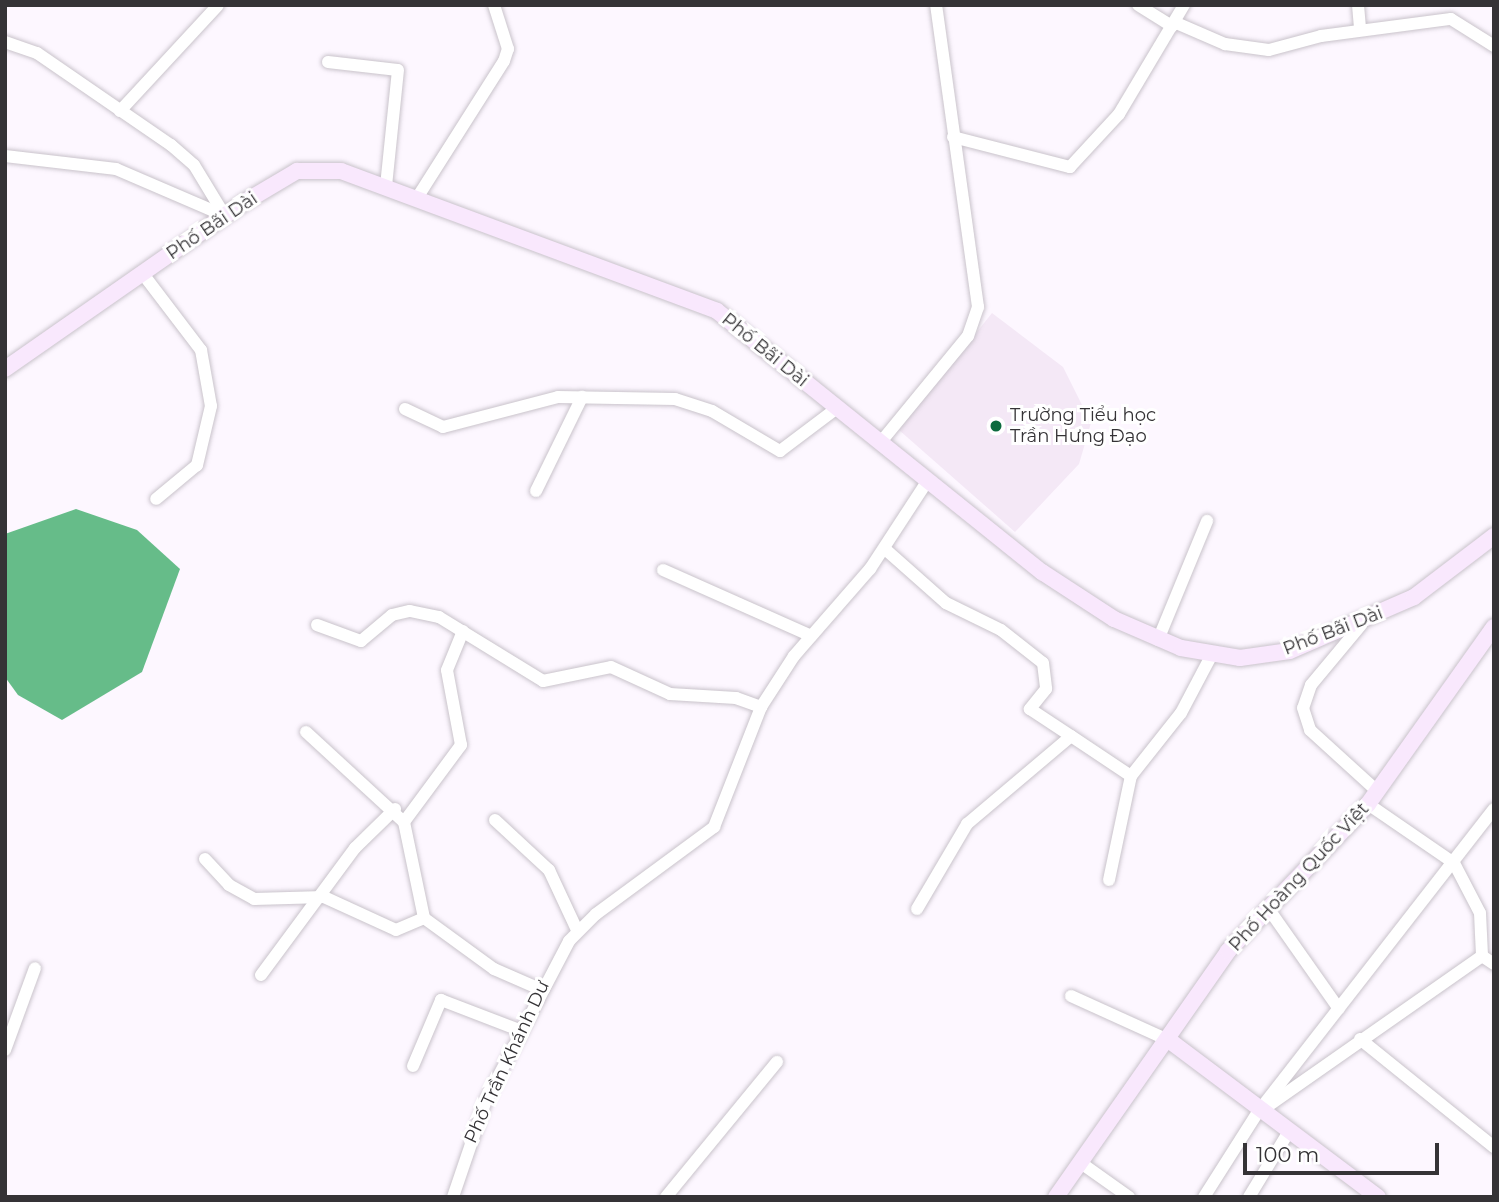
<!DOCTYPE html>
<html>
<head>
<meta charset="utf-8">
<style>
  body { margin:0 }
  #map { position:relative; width:1499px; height:1202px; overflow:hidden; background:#fdf7ff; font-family:Montserrat,sans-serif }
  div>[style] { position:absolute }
  .built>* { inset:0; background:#f4e8f6 }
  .water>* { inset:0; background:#66bc89 }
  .roads { filter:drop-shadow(0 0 2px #c9c3cb) drop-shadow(0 0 2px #c9c3cb) }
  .street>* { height:12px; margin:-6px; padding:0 6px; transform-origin:6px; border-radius:6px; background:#fff }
  .secondary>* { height:16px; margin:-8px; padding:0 8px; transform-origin:8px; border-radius:8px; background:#f9e8fd }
  .dots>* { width:19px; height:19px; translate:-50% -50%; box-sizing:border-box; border:4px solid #fff; border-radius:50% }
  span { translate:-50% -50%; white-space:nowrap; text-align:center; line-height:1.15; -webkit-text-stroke:6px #fff; paint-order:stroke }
  .street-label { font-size:18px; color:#353336 }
  .poi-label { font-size:18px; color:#353336 }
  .left { translate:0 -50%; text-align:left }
  .frame { position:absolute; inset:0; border:7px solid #353336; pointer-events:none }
  .scale { position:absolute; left:1243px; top:1143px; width:196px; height:32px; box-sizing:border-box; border:4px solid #353336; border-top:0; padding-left:9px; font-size:21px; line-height:24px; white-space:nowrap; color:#353336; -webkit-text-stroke:5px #fff; paint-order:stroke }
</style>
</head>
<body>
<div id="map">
  <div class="built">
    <div style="clip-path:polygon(992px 313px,1063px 367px,1091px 423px,1079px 464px,1015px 532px,899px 430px)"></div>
  </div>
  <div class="water">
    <div style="clip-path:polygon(76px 509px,137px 530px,180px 569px,142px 672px,62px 720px,18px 695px,5px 677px,5px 534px)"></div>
  </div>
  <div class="roads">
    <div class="street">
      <div style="left:1138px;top:5px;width:40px;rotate:32deg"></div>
      <div style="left:1358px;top:5px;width:24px;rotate:85deg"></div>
      <div style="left:1174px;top:22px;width:56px;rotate:23.3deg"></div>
      <div style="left:1225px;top:44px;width:44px;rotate:7.8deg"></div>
      <div style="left:1269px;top:50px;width:54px;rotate:-15.1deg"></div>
      <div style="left:1321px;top:36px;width:131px;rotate:-7.5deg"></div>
      <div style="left:1451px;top:19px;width:51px;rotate:32.1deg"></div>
      <div style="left:5px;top:42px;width:34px;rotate:19deg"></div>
      <div style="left:37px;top:53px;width:163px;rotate:34.5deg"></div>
      <div style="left:171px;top:145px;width:30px;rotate:41deg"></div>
      <div style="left:194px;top:165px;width:60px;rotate:58.7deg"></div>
      <div style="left:328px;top:62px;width:70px;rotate:6.5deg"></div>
      <div style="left:398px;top:70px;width:118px;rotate:95.9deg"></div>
      <div style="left:120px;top:111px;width:144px;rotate:-47.2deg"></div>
      <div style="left:953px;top:137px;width:121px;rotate:14.4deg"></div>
      <div style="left:1070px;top:167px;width:72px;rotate:-47.2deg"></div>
      <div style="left:1119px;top:114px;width:127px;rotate:-59.2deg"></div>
      <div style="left:5px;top:156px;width:112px;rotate:6.7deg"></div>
      <div style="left:116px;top:169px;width:119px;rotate:23.3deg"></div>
      <div style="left:417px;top:198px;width:162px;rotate:-57.6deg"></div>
      <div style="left:504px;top:61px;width:13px;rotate:-72deg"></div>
      <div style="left:508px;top:49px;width:46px;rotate:-107.7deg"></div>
      <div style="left:143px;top:274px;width:96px;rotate:52.7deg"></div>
      <div style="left:201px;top:350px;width:57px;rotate:79.9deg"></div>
      <div style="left:211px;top:406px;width:61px;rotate:103.3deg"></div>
      <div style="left:197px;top:465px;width:53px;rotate:140.3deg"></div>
      <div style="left:405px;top:409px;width:42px;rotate:25.3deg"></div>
      <div style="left:443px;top:427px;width:119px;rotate:-14.6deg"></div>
      <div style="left:558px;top:397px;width:117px;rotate:1deg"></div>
      <div style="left:675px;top:399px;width:39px;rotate:18deg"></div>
      <div style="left:712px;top:411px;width:79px;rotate:30.5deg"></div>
      <div style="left:780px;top:451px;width:71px;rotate:-37deg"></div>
      <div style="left:880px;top:443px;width:139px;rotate:-50.6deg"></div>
      <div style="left:968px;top:336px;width:31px;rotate:-71deg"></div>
      <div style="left:978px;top:307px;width:305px;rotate:-97.9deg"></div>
      <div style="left:536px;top:491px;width:105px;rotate:-63.9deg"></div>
      <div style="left:885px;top:549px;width:81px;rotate:41.5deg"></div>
      <div style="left:946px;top:603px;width:61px;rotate:26.1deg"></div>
      <div style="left:1001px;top:630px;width:53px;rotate:38.2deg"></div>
      <div style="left:1043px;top:663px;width:26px;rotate:83deg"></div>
      <div style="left:1046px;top:689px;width:26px;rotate:129deg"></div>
      <div style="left:1030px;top:709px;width:49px;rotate:33.4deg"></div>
      <div style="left:663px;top:570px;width:162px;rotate:24deg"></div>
      <div style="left:317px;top:625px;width:47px;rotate:20deg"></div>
      <div style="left:361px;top:641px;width:40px;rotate:-40deg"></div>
      <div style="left:392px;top:615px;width:18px;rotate:-13deg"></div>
      <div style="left:410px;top:611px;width:30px;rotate:12deg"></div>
      <div style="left:439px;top:617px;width:122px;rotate:31.6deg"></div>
      <div style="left:543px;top:681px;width:69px;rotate:-11.6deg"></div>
      <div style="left:611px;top:667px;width:65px;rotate:24.6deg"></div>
      <div style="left:670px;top:694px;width:66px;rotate:3.5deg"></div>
      <div style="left:736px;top:698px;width:27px;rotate:20deg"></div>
      <div style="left:1361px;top:625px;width:78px;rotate:129.8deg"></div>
      <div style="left:1311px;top:685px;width:24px;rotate:109deg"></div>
      <div style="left:1303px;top:708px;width:23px;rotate:72deg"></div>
      <div style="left:1310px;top:730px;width:91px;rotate:42.3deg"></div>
      <div style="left:1158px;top:640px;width:129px;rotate:-67.6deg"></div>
      <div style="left:306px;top:732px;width:133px;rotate:42.6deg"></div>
      <div style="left:404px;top:822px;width:98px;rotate:78.2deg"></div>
      <div style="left:424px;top:918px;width:87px;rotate:36.1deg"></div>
      <div style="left:494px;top:969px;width:50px;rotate:23.5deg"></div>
      <div style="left:1368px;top:804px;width:104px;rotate:34.5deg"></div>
      <div style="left:1454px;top:863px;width:56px;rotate:62.5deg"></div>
      <div style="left:1480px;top:913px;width:43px;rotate:87.3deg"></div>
      <div style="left:1482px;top:956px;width:14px;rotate:34deg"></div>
      <div style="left:495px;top:820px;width:74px;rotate:42.8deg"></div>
      <div style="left:549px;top:870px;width:66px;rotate:65deg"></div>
      <div style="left:404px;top:822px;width:96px;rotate:-53.5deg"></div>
      <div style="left:461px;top:745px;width:76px;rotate:-100.6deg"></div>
      <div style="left:447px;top:670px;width:42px;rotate:-67.7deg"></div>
      <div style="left:205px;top:859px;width:35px;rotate:47deg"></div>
      <div style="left:229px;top:885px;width:29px;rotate:29deg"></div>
      <div style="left:254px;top:899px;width:70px;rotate:-1.6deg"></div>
      <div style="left:324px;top:897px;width:79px;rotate:24.6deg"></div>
      <div style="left:396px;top:930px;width:30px;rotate:-23deg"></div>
      <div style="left:1109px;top:880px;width:106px;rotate:-78.1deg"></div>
      <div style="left:1268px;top:908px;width:123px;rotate:54.9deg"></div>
      <div style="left:917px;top:909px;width:99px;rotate:-59.5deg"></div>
      <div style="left:967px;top:824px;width:136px;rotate:-40.2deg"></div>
      <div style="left:1071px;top:736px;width:72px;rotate:33.7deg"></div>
      <div style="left:1131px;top:776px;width:80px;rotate:-51.6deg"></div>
      <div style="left:1181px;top:713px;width:64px;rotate:-62.2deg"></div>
      <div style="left:261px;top:975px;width:158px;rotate:-53.5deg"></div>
      <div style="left:355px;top:848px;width:56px;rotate:-44.3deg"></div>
      <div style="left:1071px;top:996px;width:109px;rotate:24.4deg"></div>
      <div style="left:1360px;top:1039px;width:172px;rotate:38.9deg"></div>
      <div style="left:5px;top:1050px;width:87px;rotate:-69.9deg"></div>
      <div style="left:413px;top:1066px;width:72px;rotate:-67deg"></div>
      <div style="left:441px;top:1000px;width:84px;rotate:21deg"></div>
      <div style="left:1265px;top:1108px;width:265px;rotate:-35deg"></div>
      <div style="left:1081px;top:1163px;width:59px;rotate:35.3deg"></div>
      <div style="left:453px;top:1197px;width:102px;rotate:-71.2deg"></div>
      <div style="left:486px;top:1100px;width:179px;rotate:-62.4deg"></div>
      <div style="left:569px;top:941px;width:38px;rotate:-45deg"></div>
      <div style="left:596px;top:914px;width:147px;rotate:-36.4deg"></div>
      <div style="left:714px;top:827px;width:129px;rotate:-68.6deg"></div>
      <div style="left:761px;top:707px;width:61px;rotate:-57.1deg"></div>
      <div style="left:794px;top:656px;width:116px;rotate:-48.9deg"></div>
      <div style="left:870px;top:569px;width:106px;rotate:-56.9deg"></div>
      <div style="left:666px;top:1197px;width:175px;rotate:-50.6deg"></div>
      <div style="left:1204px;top:1197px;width:101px;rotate:-57.6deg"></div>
      <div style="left:1258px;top:1112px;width:384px;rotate:-52.1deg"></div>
      <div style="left:1249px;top:1197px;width:75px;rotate:-58.6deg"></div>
    </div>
    <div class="secondary">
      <div style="left:5px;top:369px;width:290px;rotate:-34.9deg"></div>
      <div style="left:243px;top:203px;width:63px;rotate:-30.7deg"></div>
      <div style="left:297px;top:171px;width:44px"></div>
      <div style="left:341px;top:171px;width:401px;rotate:20.4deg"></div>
      <div style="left:717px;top:311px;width:417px;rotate:38.8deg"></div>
      <div style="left:1042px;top:572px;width:86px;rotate:33.1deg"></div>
      <div style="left:1114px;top:619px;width:73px;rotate:23.4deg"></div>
      <div style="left:1181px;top:648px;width:60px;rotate:9.6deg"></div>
      <div style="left:1240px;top:658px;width:50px;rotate:-8deg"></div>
      <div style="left:1290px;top:651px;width:135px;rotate:-23.5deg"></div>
      <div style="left:1414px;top:597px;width:101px;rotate:-37.3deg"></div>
      <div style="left:1170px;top:1041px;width:260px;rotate:36.9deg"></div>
      <div style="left:1056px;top:1197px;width:300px;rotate:-55deg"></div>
      <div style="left:1228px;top:951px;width:203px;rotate:-46.4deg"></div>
      <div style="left:1368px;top:804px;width:217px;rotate:-54.6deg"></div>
    </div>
  </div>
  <div class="dots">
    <div style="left:996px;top:426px;background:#0c6a3e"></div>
  </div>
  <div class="street-label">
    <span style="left:212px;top:226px;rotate:-34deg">Phố Bãi Dài</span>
    <span style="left:765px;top:350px;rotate:39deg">Phố Bãi Dài</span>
    <span style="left:1333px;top:631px;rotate:-21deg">Phố Bãi Dài</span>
    <span style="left:1299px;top:877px;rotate:-47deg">Phố Hoàng Quốc Việt</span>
    <span style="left:507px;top:1062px;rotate:-65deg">Phố Trần Khánh Dư</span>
  </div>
  <div class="poi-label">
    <span class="left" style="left:1010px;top:426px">Trường Tiểu học<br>Trần Hưng Đạo</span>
  </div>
  <div class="frame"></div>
  <div class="scale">100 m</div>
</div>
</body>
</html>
